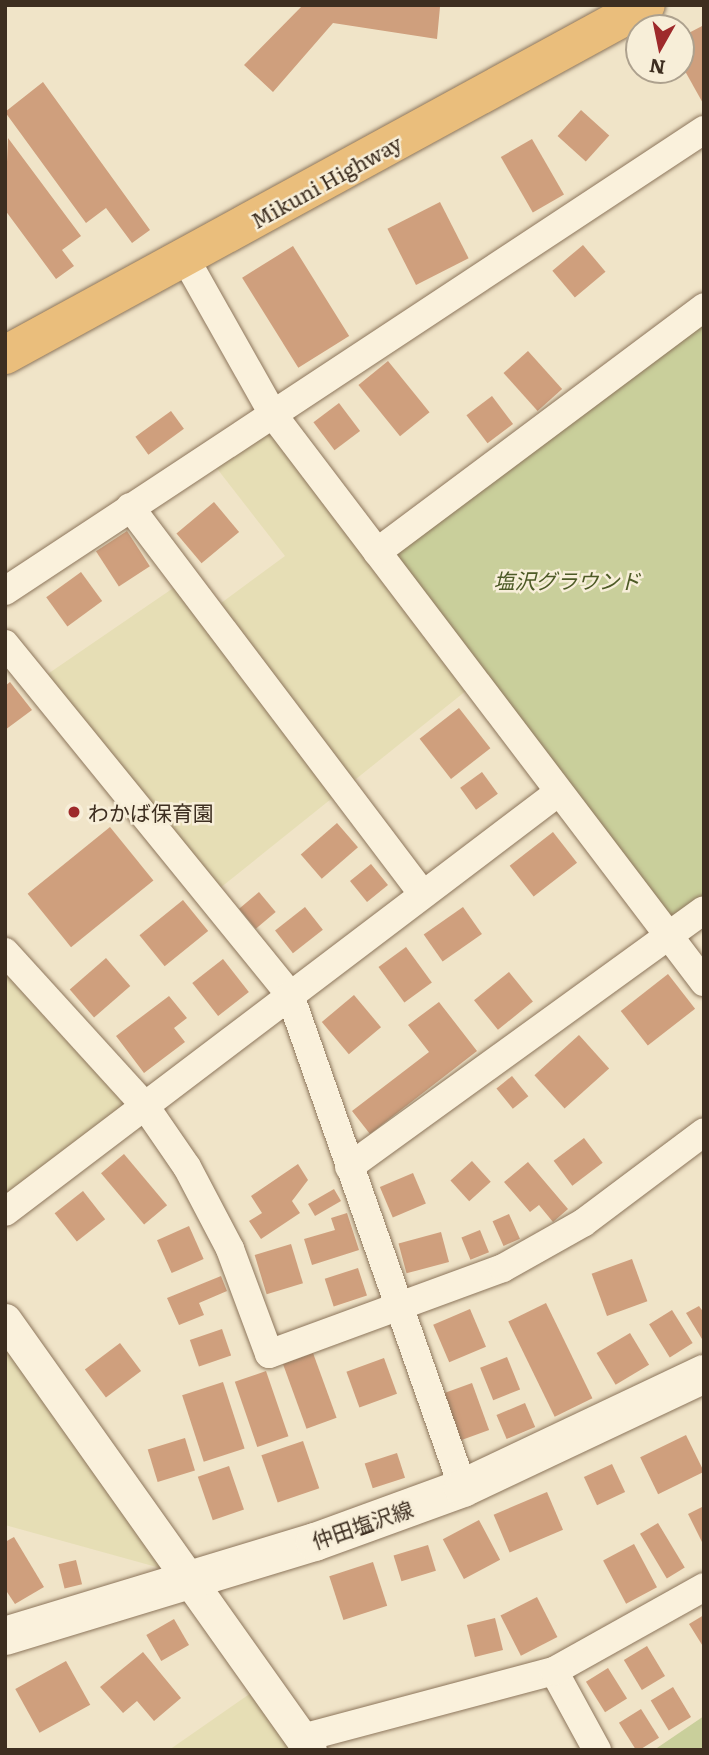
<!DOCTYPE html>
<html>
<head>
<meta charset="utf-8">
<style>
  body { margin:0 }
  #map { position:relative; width:709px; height:1755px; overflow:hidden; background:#f0e4c8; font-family:Literata,"Noto Sans JP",serif }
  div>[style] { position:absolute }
  .farmland>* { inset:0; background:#e6deb5 }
  .green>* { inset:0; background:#c9cf9b }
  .building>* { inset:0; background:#cf9f7d; transform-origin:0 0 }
  .roads { filter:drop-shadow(0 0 2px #8d765c) drop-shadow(0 0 2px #8d765c) }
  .minor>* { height:28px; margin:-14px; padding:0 14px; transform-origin:14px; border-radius:14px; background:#faf1dc }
  .tertiary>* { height:33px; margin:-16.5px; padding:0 16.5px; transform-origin:16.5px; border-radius:16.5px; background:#faf1dc }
  .secondary>* { height:38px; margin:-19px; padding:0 19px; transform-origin:19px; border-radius:19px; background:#faf1dc }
  .trunk>* { height:38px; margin:-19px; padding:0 19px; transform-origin:19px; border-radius:19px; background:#eabe7c }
  .dots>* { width:19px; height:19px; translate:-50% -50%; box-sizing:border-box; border:4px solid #f7eed8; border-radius:50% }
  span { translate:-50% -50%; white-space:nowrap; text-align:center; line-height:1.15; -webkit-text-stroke:5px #f7eed8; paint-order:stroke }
  .street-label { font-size:21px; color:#3d2e20 }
  .park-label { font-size:21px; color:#4d5a26; font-style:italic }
  .poi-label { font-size:21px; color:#3d2e20 }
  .left { translate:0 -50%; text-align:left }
  .frame { position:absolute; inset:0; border:7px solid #3d2e20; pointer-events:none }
  .north { position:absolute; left:625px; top:14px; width:70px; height:70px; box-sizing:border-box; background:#f7eed8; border:2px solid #ada18e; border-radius:50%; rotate:189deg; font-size:19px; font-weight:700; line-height:28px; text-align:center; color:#3d2e20 }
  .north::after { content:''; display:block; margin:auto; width:24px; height:32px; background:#9e2a2b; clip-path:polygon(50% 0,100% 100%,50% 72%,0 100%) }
</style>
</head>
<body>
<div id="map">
  <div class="farmland">
    <div style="clip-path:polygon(274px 416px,482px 678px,210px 896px,36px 682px,185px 580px,209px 612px,285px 556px,208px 457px)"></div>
    <div style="clip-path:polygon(5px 952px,145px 1106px,5px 1212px)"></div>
    <div style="clip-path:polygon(5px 1320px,189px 1576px,5px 1525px)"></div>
    <div style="clip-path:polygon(264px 1684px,310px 1750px,169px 1750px)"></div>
  </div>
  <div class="green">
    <div style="clip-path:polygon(704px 307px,704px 910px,668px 937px,377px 552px)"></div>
    <div style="clip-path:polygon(704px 1716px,704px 1750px,654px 1750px)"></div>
  </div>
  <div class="building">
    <div style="clip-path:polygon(303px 5px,440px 7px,437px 39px,333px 23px,273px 92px,244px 65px)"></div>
    <div style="clip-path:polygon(704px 25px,704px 105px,681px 64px,681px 37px)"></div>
    <div style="clip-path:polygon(43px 82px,150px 230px,132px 243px,106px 208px,86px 223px,5px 112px)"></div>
    <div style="left:581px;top:110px;width:38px;height:35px;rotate:42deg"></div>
    <div style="clip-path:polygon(8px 138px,81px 236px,62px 250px,74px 266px,56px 279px,5px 210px)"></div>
    <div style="left:532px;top:139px;width:64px;height:36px;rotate:60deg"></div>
    <div style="left:440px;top:202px;width:63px;height:59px;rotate:63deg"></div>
    <div style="left:583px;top:245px;width:35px;height:40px;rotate:50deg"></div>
    <div style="left:293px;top:246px;width:106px;height:60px;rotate:58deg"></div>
    <div style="left:528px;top:351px;width:51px;height:33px;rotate:48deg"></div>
    <div style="left:388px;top:361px;width:66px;height:38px;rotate:51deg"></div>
    <div style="left:492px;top:396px;width:35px;height:32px;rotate:53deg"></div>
    <div style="left:339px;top:403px;width:35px;height:32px;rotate:53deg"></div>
    <div style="left:171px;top:411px;width:22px;height:44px;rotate:54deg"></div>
    <div style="left:214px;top:502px;width:39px;height:49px;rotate:50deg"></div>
    <div style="left:127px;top:531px;width:42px;height:37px;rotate:57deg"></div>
    <div style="left:81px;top:572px;width:36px;height:43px;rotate:54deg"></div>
    <div style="clip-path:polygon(10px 682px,32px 710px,5px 730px,5px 686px)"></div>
    <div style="left:459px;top:708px;width:51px;height:50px;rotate:52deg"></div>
    <div style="left:482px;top:772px;width:27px;height:27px;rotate:54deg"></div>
    <div style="left:337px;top:823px;width:32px;height:48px;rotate:49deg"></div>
    <div style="left:110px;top:827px;width:69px;height:106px;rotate:51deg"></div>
    <div style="left:553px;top:832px;width:39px;height:55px;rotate:52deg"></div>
    <div style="left:371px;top:864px;width:27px;height:27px;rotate:51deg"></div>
    <div style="left:259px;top:892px;width:26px;height:26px;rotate:50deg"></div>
    <div style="left:183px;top:900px;width:40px;height:56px;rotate:51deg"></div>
    <div style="left:305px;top:907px;width:29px;height:38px;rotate:52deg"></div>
    <div style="left:463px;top:907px;width:33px;height:48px;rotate:55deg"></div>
    <div style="left:406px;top:947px;width:44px;height:34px;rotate:54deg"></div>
    <div style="left:106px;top:958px;width:37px;height:48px;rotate:49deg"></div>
    <div style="left:223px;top:959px;width:42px;height:39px;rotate:52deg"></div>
    <div style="left:509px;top:972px;width:38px;height:45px;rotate:51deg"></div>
    <div style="left:668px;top:974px;width:44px;height:60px;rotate:52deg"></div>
    <div style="left:354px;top:995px;width:42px;height:42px;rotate:50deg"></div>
    <div style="clip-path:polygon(169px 996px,187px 1018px,174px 1028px,185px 1042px,144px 1073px,116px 1036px)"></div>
    <div style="clip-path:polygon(439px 1002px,477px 1051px,370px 1134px,352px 1111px,429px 1052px,408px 1025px)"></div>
    <div style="left:579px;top:1035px;width:45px;height:60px;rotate:48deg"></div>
    <div style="left:512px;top:1076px;width:26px;height:20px;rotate:51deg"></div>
    <div style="left:584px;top:1138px;width:31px;height:38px;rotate:53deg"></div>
    <div style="left:124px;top:1154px;width:67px;height:30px;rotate:50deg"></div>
    <div style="left:472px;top:1161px;width:28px;height:29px;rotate:48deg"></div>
    <div style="clip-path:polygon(528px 1162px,568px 1209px,553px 1222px,539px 1205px,530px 1212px,504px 1182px)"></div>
    <div style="clip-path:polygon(298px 1164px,308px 1180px,292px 1201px,300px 1213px,261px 1239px,249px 1221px,262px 1213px,251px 1196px)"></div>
    <div style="left:413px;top:1173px;width:33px;height:36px;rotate:67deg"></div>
    <div style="left:334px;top:1189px;width:14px;height:30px;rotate:60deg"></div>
    <div style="left:83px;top:1191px;width:36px;height:36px;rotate:52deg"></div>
    <div style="clip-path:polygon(347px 1213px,359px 1250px,312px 1265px,304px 1239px,335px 1230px,331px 1218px)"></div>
    <div style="left:509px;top:1214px;width:27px;height:18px;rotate:66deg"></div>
    <div style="left:189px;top:1226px;width:36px;height:35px;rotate:66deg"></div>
    <div style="left:480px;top:1230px;width:24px;height:20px;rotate:68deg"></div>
    <div style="left:441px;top:1232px;width:31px;height:44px;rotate:75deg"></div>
    <div style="left:291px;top:1244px;width:41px;height:38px;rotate:73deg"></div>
    <div style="left:632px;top:1259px;width:45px;height:43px;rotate:70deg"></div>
    <div style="left:358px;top:1268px;width:29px;height:35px;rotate:72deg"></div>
    <div style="clip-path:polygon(221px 1276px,227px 1291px,199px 1303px,204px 1315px,179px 1325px,167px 1298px)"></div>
    <div style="left:546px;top:1303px;width:106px;height:42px;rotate:64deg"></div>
    <div style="clip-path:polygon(699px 1306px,704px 1313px,702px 1339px,686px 1313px)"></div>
    <div style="left:470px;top:1309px;width:41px;height:40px;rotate:67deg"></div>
    <div style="left:672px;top:1310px;width:39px;height:27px;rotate:58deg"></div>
    <div style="left:222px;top:1329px;width:28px;height:34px;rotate:71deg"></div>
    <div style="left:630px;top:1333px;width:37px;height:39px;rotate:59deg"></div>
    <div style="left:120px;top:1343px;width:35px;height:44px;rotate:53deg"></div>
    <div style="left:313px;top:1353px;width:69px;height:32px;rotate:70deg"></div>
    <div style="left:507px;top:1357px;width:35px;height:29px;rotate:68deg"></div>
    <div style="left:384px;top:1358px;width:38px;height:40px;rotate:70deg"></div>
    <div style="left:266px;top:1371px;width:69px;height:33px;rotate:71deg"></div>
    <div style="left:223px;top:1382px;width:70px;height:43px;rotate:72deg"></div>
    <div style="left:472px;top:1383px;width:50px;height:30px;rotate:70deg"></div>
    <div style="left:525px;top:1403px;width:26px;height:31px;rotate:67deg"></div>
    <div style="left:686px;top:1435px;width:41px;height:51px;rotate:64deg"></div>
    <div style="left:185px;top:1438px;width:34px;height:39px;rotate:73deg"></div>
    <div style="left:303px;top:1441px;width:50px;height:44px;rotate:71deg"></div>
    <div style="left:397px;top:1453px;width:26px;height:34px;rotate:72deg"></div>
    <div style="left:612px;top:1464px;width:31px;height:31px;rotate:65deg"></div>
    <div style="left:229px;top:1466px;width:46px;height:33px;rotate:71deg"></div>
    <div style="left:547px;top:1492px;width:41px;height:58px;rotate:67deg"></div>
    <div style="clip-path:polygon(704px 1506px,704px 1546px,688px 1514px)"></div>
    <div style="left:479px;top:1520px;width:45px;height:41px;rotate:62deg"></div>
    <div style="left:658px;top:1523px;width:52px;height:21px;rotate:59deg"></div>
    <div style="clip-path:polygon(14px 1537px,44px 1587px,15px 1604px,5px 1589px,5px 1542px)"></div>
    <div style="left:634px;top:1544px;width:49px;height:35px;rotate:62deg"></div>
    <div style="left:428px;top:1545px;width:27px;height:36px;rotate:73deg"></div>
    <div style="left:76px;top:1560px;width:25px;height:18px;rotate:76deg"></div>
    <div style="left:373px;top:1562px;width:46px;height:46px;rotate:72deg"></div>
    <div style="left:537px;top:1597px;width:45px;height:41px;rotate:63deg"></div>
    <div style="clip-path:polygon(704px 1615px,704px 1648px,689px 1624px)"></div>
    <div style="left:495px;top:1618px;width:33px;height:29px;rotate:76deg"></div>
    <div style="left:174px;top:1619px;width:30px;height:32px;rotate:60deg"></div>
    <div style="left:647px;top:1646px;width:35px;height:27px;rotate:59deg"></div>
    <div style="clip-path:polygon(143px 1652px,181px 1698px,154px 1721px,137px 1701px,123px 1713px,100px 1687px)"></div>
    <div style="left:66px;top:1661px;width:50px;height:58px;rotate:61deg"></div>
    <div style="left:608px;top:1668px;width:36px;height:26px;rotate:58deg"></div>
    <div style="left:673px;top:1687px;width:35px;height:26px;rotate:59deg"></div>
    <div style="left:641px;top:1709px;width:34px;height:26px;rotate:58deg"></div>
  </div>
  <div class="roads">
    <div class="minor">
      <div style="left:185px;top:258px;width:181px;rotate:60.6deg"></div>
      <div style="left:274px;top:416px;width:711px;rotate:52.78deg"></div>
      <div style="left:130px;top:507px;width:485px;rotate:52.9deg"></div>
      <div style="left:377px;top:552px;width:409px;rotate:-36.8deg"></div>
      <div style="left:5px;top:591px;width:837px;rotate:-33.41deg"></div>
      <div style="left:5px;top:644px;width:452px;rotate:50.9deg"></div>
      <div style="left:290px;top:995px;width:522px;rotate:70.66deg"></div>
      <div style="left:5px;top:952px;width:208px;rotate:47.7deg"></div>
      <div style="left:145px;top:1106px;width:74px;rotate:55.5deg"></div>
      <div style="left:187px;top:1167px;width:93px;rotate:62.3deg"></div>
      <div style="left:230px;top:1249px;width:112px;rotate:69.6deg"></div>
      <div style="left:269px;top:1354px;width:249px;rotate:-20.2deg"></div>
      <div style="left:503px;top:1268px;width:92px;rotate:-29.4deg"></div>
      <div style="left:583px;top:1223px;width:151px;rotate:-36.9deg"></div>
      <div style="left:349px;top:1167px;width:438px;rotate:-35.9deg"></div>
      <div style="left:5px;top:1212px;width:692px;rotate:-37.18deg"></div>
      <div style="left:302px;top:1738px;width:261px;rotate:-14.9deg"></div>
      <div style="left:597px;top:1750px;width:90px;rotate:-118.6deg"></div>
      <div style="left:554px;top:1671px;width:172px;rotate:-29.2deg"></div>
    </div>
    <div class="tertiary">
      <div style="left:5px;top:1320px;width:527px;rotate:54.65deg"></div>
    </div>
    <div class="secondary">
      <div style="left:5px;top:1636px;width:324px;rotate:-16.9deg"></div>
      <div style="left:315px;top:1542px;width:158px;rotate:-20deg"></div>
      <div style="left:463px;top:1488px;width:267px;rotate:-25.3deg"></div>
    </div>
    <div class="trunk">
      <div style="left:5px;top:355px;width:730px;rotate:-28.64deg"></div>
    </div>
  </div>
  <div class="dots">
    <div style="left:74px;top:812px;background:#9e2a2b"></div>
  </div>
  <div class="street-label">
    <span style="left:326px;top:181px;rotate:-29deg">Mikuni Highway</span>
    <span style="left:362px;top:1524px;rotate:-19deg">仲田塩沢線</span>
  </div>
  <div class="park-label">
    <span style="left:567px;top:580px">塩沢グラウンド</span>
  </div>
  <div class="poi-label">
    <span class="left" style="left:88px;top:812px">わかば保育園</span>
  </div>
  <div class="frame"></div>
  <div class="north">N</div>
</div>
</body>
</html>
